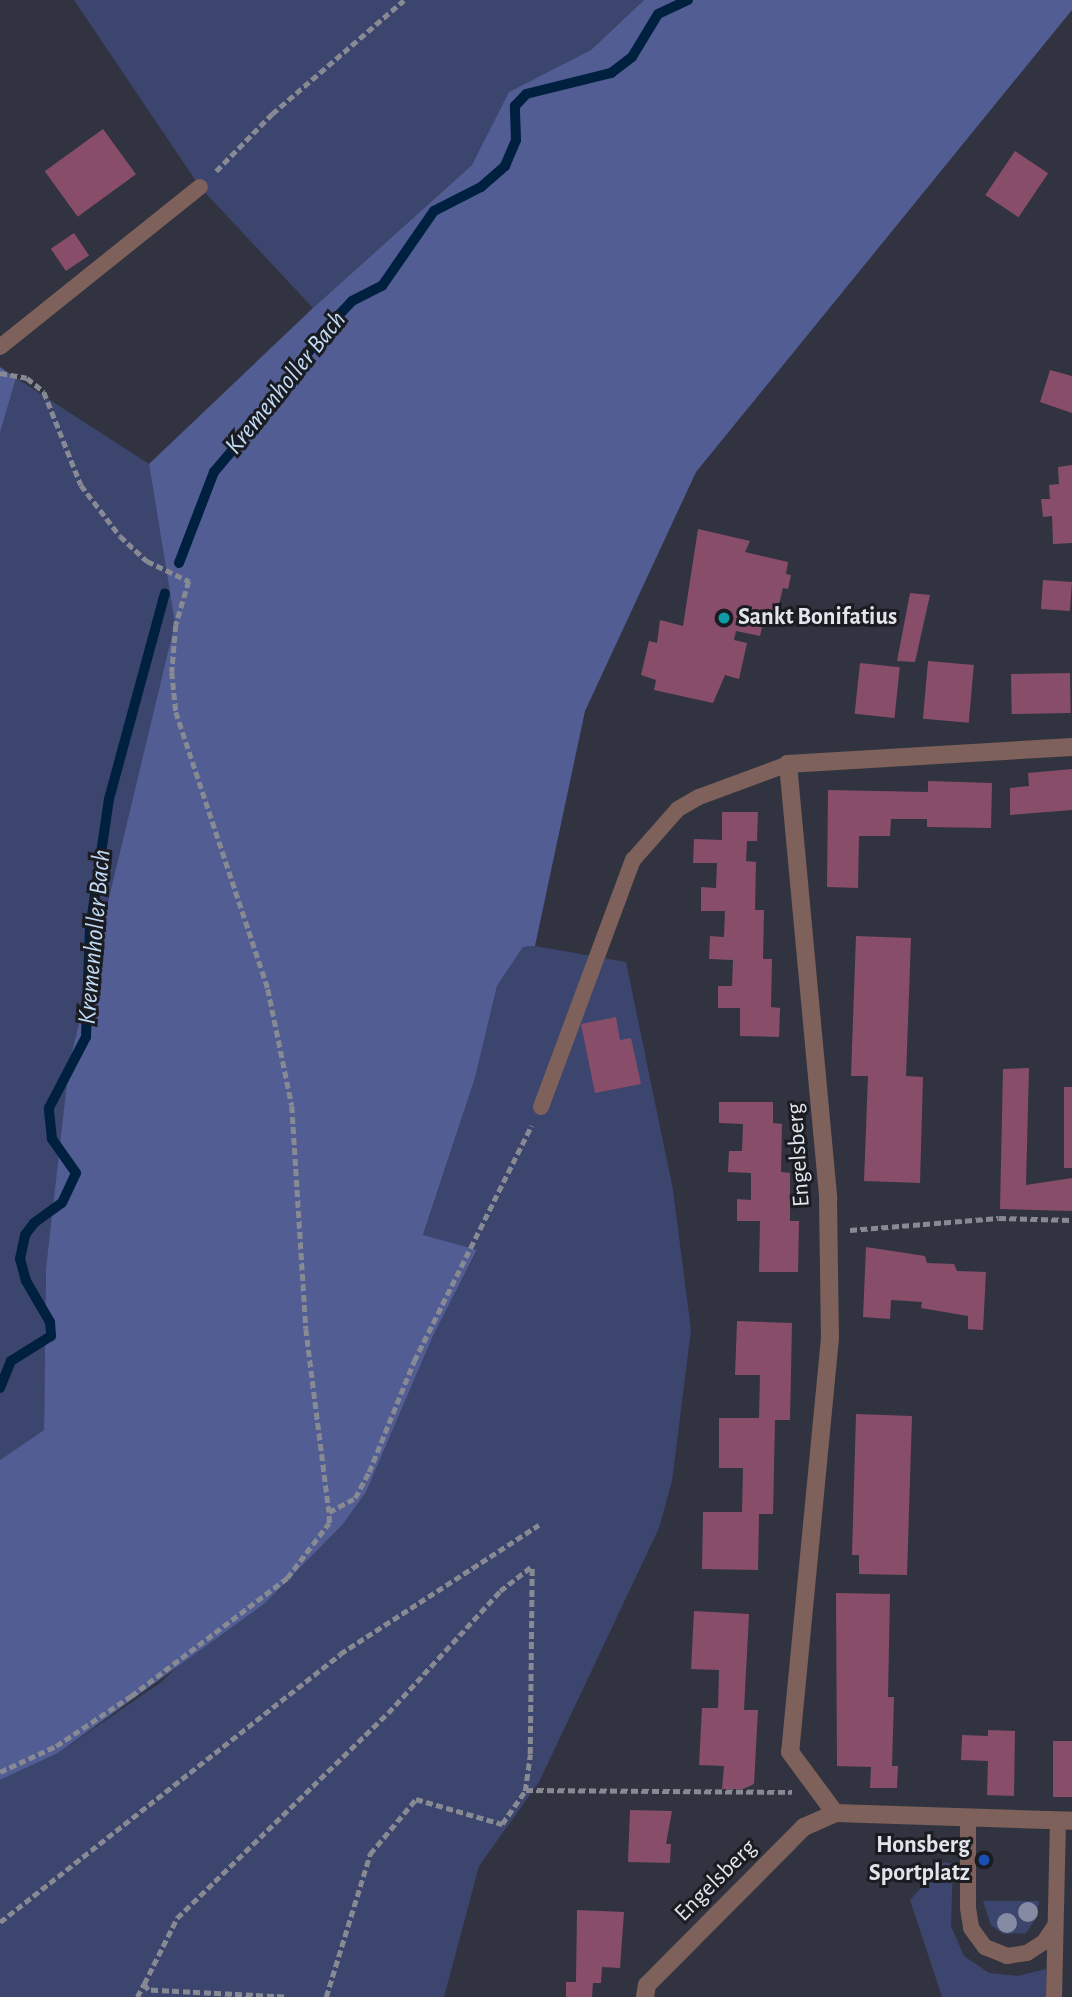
<!DOCTYPE html>
<html>
<head>
<meta charset="utf-8">
<style>
  body { margin:0 }
  #map { position:relative; width:1072px; height:1997px; overflow:hidden; background:#313440; font-family:"Alegreya Sans",sans-serif }
  div>[style] { position:absolute }
  .green>* { inset:0; background:#3c456e }
  .forest>* { inset:0; background:#515d93 }
  .stream>* { height:10px; margin:-5px; padding:0 5px; transform-origin:5px; border-radius:5px; background:#00203f }
  .building>* { inset:0; background:#884d69; transform-origin:0 0 }
  .path>* { height:4.5px; margin-top:-2.25px; transform-origin:0; background:repeating-linear-gradient(90deg,#878993 0 7px,transparent 0 10.5px) }
  .service>* { height:16px; margin:-8px; padding:0 8px; transform-origin:8px; border-radius:8px; background:#7e615a }
  .minor>* { height:18px; margin:-9px; padding:0 9px; transform-origin:9px; border-radius:9px; background:#7e615a }
  .trees>* { width:20px; height:20px; margin:-10px; border-radius:50%; background:#858ba3 }
  .dots>* { width:19px; height:19px; translate:-50% -50%; box-sizing:border-box; border:4px solid #1b1c22; border-radius:50% }
  span { translate:-50% -50%; white-space:nowrap; text-align:center; line-height:1.15; -webkit-text-stroke:6px #1b1c22; paint-order:stroke }
  .poi-label { font-size:24px; color:#e2e4ec; font-weight:700 }
  .left { translate:0 -50%; text-align:left }
  .right { translate:-100% -50%; text-align:right }
  .street-label { font-size:24px; color:#e2e4ec }
  .water-label { font-size:26px; color:#c1dcf7; font-style:italic }
</style>
</head>
<body>
<div id="map">
  <div class="green">
    <div style="clip-path:polygon(74px 0,644px 0,591px 50px,510px 92px,472px 165px,313px 308px,200px 187px)"></div>
    <div style="clip-path:polygon(16px 378px,149px 464px,175px 622px,136px 802px,46px 1269px,44px 1430px,0 1460px,0 433px)"></div>
    <div style="clip-path:polygon(535px 946px,626px 962px,673px 1190px,691px 1330px,672px 1481px,659px 1528px,539px 1782px,479px 1866px,444px 1997px,0 1997px,0 1780px,58px 1753px,160px 1683px,366px 1492px,433px 1336px,477px 1251px,423px 1236px,475px 1078px,497px 986px,523px 947px)"></div>
    <div style="clip-path:polygon(944px 1862px,953px 1864px,951px 1926px,964px 1956px,989px 1973px,1018px 1976px,1046px 1969px,1046px 1997px,942px 1997px,910px 1900px)"></div>
    <div style="clip-path:polygon(983px 1901px,1039px 1901px,1037px 1917px,1026px 1933px,1003px 1934px,991px 1925px)"></div>
  </div>
  <div class="forest">
    <div style="clip-path:polygon(644px 0,1072px 0,1072px 10px,696px 472px,585px 711px,535px 946px,523px 947px,497px 986px,475px 1078px,423px 1235px,477px 1250px,433px 1336px,366px 1492px,343px 1524px,264px 1604px,58px 1753px,0 1780px,0 1460px,44px 1430px,46px 1269px,69px 1065px,175px 623px,149px 464px,313px 308px,472px 165px,509px 92px,591px 50px)"></div>
    <div style="clip-path:polygon(0 367px,16px 378px,0 433px)"></div>
  </div>
  <div class="stream">
    <div style="left:179px;top:563px;width:97px;rotate:-69deg"></div>
    <div style="left:214px;top:472px;width:84px;rotate:-49.8deg"></div>
    <div style="left:268px;top:408px;width:94px;rotate:-54.1deg"></div>
    <div style="left:323px;top:332px;width:42px;rotate:-46.9deg"></div>
    <div style="left:352px;top:301px;width:34px;rotate:-27deg"></div>
    <div style="left:382px;top:286px;width:91px;rotate:-55.3deg"></div>
    <div style="left:434px;top:211px;width:53px;rotate:-27.1deg"></div>
    <div style="left:481px;top:187px;width:32px;rotate:-41deg"></div>
    <div style="left:505px;top:166px;width:28px;rotate:-67deg"></div>
    <div style="left:516px;top:140px;width:34px;rotate:-92deg"></div>
    <div style="left:515px;top:106px;width:16px;rotate:-47deg"></div>
    <div style="left:526px;top:94px;width:88px;rotate:-13.9deg"></div>
    <div style="left:611px;top:73px;width:26px;rotate:-37deg"></div>
    <div style="left:632px;top:57px;width:50px;rotate:-58.8deg"></div>
    <div style="left:658px;top:14px;width:33px;rotate:-25deg"></div>
    <div style="left:0;top:1388px;width:29px;rotate:-68deg"></div>
    <div style="left:11px;top:1361px;width:47px;rotate:-32deg"></div>
    <div style="left:51px;top:1336px;width:14px;rotate:-94deg"></div>
    <div style="left:50px;top:1322px;width:48px;rotate:-120.3deg"></div>
    <div style="left:26px;top:1281px;width:23px;rotate:-105deg"></div>
    <div style="left:20px;top:1259px;width:25px;rotate:-78deg"></div>
    <div style="left:25px;top:1235px;width:15px;rotate:-53deg"></div>
    <div style="left:34px;top:1223px;width:34px;rotate:-36deg"></div>
    <div style="left:62px;top:1203px;width:33px;rotate:-65deg"></div>
    <div style="left:76px;top:1173px;width:42px;rotate:-125.2deg"></div>
    <div style="left:52px;top:1139px;width:31px;rotate:-96deg"></div>
    <div style="left:49px;top:1108px;width:80px;rotate:-62.5deg"></div>
    <div style="left:86px;top:1037px;width:108px;rotate:-87.9deg"></div>
    <div style="left:90px;top:929px;width:131px;rotate:-81.7deg"></div>
    <div style="left:109px;top:799px;width:213px;rotate:-74.8deg"></div>
  </div>
  <div class="building">
    <div style="left:103px;top:129px;width:56px;height:72px;rotate:54deg"></div>
    <div style="left:1015px;top:151px;width:40px;height:53px;rotate:34deg"></div>
    <div style="left:74px;top:233px;width:27px;height:28px;rotate:56deg"></div>
    <div style="clip-path:polygon(1050px 370px,1072px 376px,1072px 413px,1040px 402px)"></div>
    <div style="clip-path:polygon(1072px 465px,1072px 543px,1053px 544px,1052px 516px,1043px 517px,1041px 499px,1050px 499px,1049px 485px,1059px 484px,1058px 467px)"></div>
    <div style="clip-path:polygon(698px 529px,750px 541px,745px 552px,788px 562px,786px 574px,791px 575px,788px 589px,783px 588px,776px 616px,765px 613px,760px 636px,736px 631px,734px 640px,747px 643px,739px 679px,725px 675px,713px 703px,654px 690px,656px 680px,641px 675px,649px 641px,657px 643px,660px 620px,683px 626px)"></div>
    <div style="left:1043px;top:580px;width:29px;height:29px;rotate:4deg"></div>
    <div style="clip-path:polygon(910px 593px,930px 595px,915px 662px,897px 661px)"></div>
    <div style="left:928px;top:661px;width:46px;height:58px;rotate:5deg"></div>
    <div style="left:860px;top:663px;width:40px;height:51px;rotate:6deg"></div>
    <div style="left:1070px;top:673px;width:40px;height:59px;rotate:89deg"></div>
    <div style="clip-path:polygon(1072px 769px,1072px 810px,1010px 815px,1010px 788px,1029px 786px,1028px 773px)"></div>
    <div style="clip-path:polygon(928px 781px,992px 783px,991px 828px,927px 827px,927px 819px,891px 819px,890px 836px,859px 836px,858px 888px,827px 887px,828px 790px,928px 792px)"></div>
    <div style="clip-path:polygon(722px 812px,758px 812px,757px 841px,747px 841px,746px 861px,756px 862px,755px 910px,764px 910px,763px 959px,772px 959px,771px 1007px,780px 1008px,779px 1037px,740px 1036px,740px 1008px,718px 1008px,718px 986px,732px 986px,733px 960px,709px 959px,710px 936px,724px 937px,725px 911px,701px 911px,701px 887px,716px 888px,717px 863px,693px 863px,694px 839px,722px 840px)"></div>
    <div style="clip-path:polygon(856px 936px,911px 938px,906px 1076px,923px 1077px,920px 1183px,864px 1181px,868px 1076px,851px 1076px)"></div>
    <div style="clip-path:polygon(616px 1017px,620px 1040px,631px 1038px,641px 1084px,595px 1093px,581px 1024px)"></div>
    <div style="clip-path:polygon(1029px 1068px,1026px 1185px,1072px 1178px,1072px 1211px,1000px 1209px,1003px 1069px)"></div>
    <div style="left:1064px;top:1087px;width:8px;height:81px"></div>
    <div style="clip-path:polygon(719px 1102px,773px 1102px,773px 1123px,782px 1124px,781px 1172px,790px 1173px,790px 1221px,799px 1221px,798px 1272px,759px 1272px,760px 1221px,737px 1221px,737px 1199px,751px 1200px,751px 1173px,728px 1172px,729px 1151px,742px 1151px,743px 1124px,719px 1123px)"></div>
    <div style="clip-path:polygon(866px 1247px,925px 1256px,927px 1263px,954px 1264px,957px 1271px,986px 1272px,983px 1330px,968px 1329px,968px 1316px,921px 1308px,922px 1302px,891px 1300px,890px 1319px,863px 1317px)"></div>
    <div style="clip-path:polygon(737px 1321px,792px 1323px,790px 1420px,775px 1420px,773px 1514px,759px 1514px,758px 1570px,702px 1569px,703px 1512px,742px 1512px,743px 1468px,719px 1468px,719px 1418px,759px 1418px,760px 1375px,735px 1375px)"></div>
    <div style="clip-path:polygon(856px 1414px,912px 1416px,907px 1575px,859px 1574px,859px 1555px,852px 1555px)"></div>
    <div style="clip-path:polygon(836px 1593px,890px 1594px,888px 1697px,894px 1697px,892px 1766px,898px 1766px,897px 1788px,870px 1788px,871px 1767px,837px 1766px)"></div>
    <div style="clip-path:polygon(694px 1611px,749px 1614px,744px 1710px,758px 1710px,754px 1784px,743px 1789px,722px 1789px,724px 1766px,699px 1765px,702px 1708px,718px 1708px,719px 1670px,691px 1669px)"></div>
    <div style="clip-path:polygon(988px 1730px,1015px 1731px,1014px 1796px,987px 1795px,988px 1761px,961px 1760px,962px 1735px,988px 1736px)"></div>
    <div style="left:1053px;top:1741px;width:19px;height:56px"></div>
    <div style="clip-path:polygon(630px 1810px,672px 1811px,666px 1844px,671px 1844px,670px 1863px,628px 1862px)"></div>
    <div style="clip-path:polygon(577px 1910px,624px 1912px,620px 1968px,602px 1967px,601px 1983px,593px 1983px,592px 1997px,566px 1997px,566px 1982px,576px 1982px)"></div>
  </div>
  <div class="path">
    <div style="left:216px;top:171px;width:80px;rotate:-45.5deg"></div>
    <div style="left:272px;top:114px;width:174px;rotate:-40.8deg"></div>
    <div style="left:0;top:373px;width:27px;rotate:10deg"></div>
    <div style="left:27px;top:378px;width:22px;rotate:39deg"></div>
    <div style="left:44px;top:392px;width:100px;rotate:68.3deg"></div>
    <div style="left:81px;top:485px;width:64px;rotate:52.6deg"></div>
    <div style="left:120px;top:536px;width:37px;rotate:43deg"></div>
    <div style="left:147px;top:561px;width:47px;rotate:25.5deg"></div>
    <div style="left:189px;top:581px;width:46px;rotate:106.5deg"></div>
    <div style="left:176px;top:625px;width:47px;rotate:94.9deg"></div>
    <div style="left:172px;top:672px;width:40px;rotate:84.3deg"></div>
    <div style="left:176px;top:712px;width:292px;rotate:71.6deg"></div>
    <div style="left:268px;top:989px;width:119px;rotate:78.4deg"></div>
    <div style="left:292px;top:1106px;width:223px;rotate:86.4deg"></div>
    <div style="left:306px;top:1329px;width:184px;rotate:82.8deg"></div>
    <div style="left:329px;top:1512px;width:30px;rotate:-28deg"></div>
    <div style="left:355px;top:1498px;width:30px;rotate:-62deg"></div>
    <div style="left:369px;top:1472px;width:120px;rotate:-67.9deg"></div>
    <div style="left:414px;top:1361px;width:263px;rotate:-63.5deg"></div>
    <div style="left:850px;top:1230px;width:149px;rotate:-4.6deg"></div>
    <div style="left:999px;top:1218px;width:73px;rotate:1.6deg"></div>
    <div style="left:0;top:1772px;width:62px;rotate:-24.9deg"></div>
    <div style="left:56px;top:1746px;width:90px;rotate:-33.7deg"></div>
    <div style="left:131px;top:1696px;width:196px;rotate:-37.1deg"></div>
    <div style="left:287px;top:1578px;width:69px;rotate:-52.6deg"></div>
    <div style="left:329px;top:1523px;width:11px;rotate:-90deg"></div>
    <div style="left:526px;top:1790px;width:266px;rotate:0.4deg"></div>
    <div style="left:0;top:1922px;width:433px;rotate:-38.2deg"></div>
    <div style="left:340px;top:1654px;width:237px;rotate:-33deg"></div>
    <div style="left:137px;top:1997px;width:15px;rotate:-62deg"></div>
    <div style="left:284px;top:1997px;width:136px;rotate:-177.1deg"></div>
    <div style="left:148px;top:1990px;width:7px;rotate:-124deg"></div>
    <div style="left:144px;top:1984px;width:74px;rotate:-63.4deg"></div>
    <div style="left:177px;top:1918px;width:294px;rotate:-44.2deg"></div>
    <div style="left:388px;top:1713px;width:166px;rotate:-47.4deg"></div>
    <div style="left:500px;top:1591px;width:41px;rotate:-38deg"></div>
    <div style="left:326px;top:1997px;width:150px;rotate:-72.9deg"></div>
    <div style="left:370px;top:1854px;width:72px;rotate:-50.1deg"></div>
    <div style="left:416px;top:1799px;width:90px;rotate:16.2deg"></div>
    <div style="left:502px;top:1824px;width:40px;rotate:-55.1deg"></div>
    <div style="left:525px;top:1791px;width:37px;rotate:-82deg"></div>
    <div style="left:530px;top:1754px;width:188px;rotate:-89.4deg"></div>
  </div>
  <div class="service">
    <div style="left:0;top:347px;width:256px;rotate:-38.7deg"></div>
    <div style="left:541px;top:1107px;width:264px;rotate:-69.6deg"></div>
    <div style="left:633px;top:860px;width:68px;rotate:-48.6deg"></div>
    <div style="left:678px;top:809px;width:24px;rotate:-30deg"></div>
    <div style="left:699px;top:797px;width:95px;rotate:-20.3deg"></div>
    <div style="left:968px;top:1818px;width:90px;rotate:90deg"></div>
    <div style="left:968px;top:1908px;width:20px;rotate:81deg"></div>
    <div style="left:971px;top:1928px;width:24px;rotate:54deg"></div>
    <div style="left:985px;top:1947px;width:24px;rotate:22deg"></div>
    <div style="left:1007px;top:1956px;width:20px;rotate:-9deg"></div>
    <div style="left:1027px;top:1953px;width:20px;rotate:-33deg"></div>
    <div style="left:1044px;top:1942px;width:18px;rotate:-56deg"></div>
    <div style="left:1054px;top:1997px;width:177px;rotate:-88.7deg"></div>
  </div>
  <div class="minor">
    <div style="left:1072px;top:747px;width:285px;rotate:176.6deg"></div>
    <div style="left:788px;top:764px;width:437px;rotate:84.7deg"></div>
    <div style="left:828px;top:1199px;width:139px;rotate:89.2deg"></div>
    <div style="left:830px;top:1338px;width:416px;rotate:95.5deg"></div>
    <div style="left:790px;top:1752px;width:76px;rotate:53.6deg"></div>
    <div style="left:835px;top:1813px;width:237px;rotate:1.9deg"></div>
    <div style="left:645px;top:1997px;width:12px;rotate:-81deg"></div>
    <div style="left:647px;top:1985px;width:223px;rotate:-45.2deg"></div>
    <div style="left:804px;top:1827px;width:34px;rotate:-24deg"></div>
  </div>
  <div class="trees">
    <div style="left:1028px;top:1912px"></div>
    <div style="left:1007px;top:1923px"></div>
  </div>
  <div class="dots">
    <div style="left:724px;top:618px;background:#0f9aa8"></div>
    <div style="left:984px;top:1860px;background:#1a4fb4"></div>
  </div>
  <div class="poi-label">
    <span class="left" style="left:738px;top:618px">Sankt Bonifatius</span>
    <span class="right" style="left:970px;top:1860px">Honsberg<br>Sportplatz</span>
  </div>
  <div class="street-label">
    <span style="left:799px;top:1155px;rotate:-94deg">Engelsberg</span>
    <span style="left:716px;top:1881px;rotate:-45deg">Engelsberg</span>
  </div>
  <div class="water-label">
    <span style="left:286px;top:383px;rotate:-51deg">Kremenholler Bach</span>
    <span style="left:95px;top:937px;rotate:-85deg">Kremenholler Bach</span>
  </div>
</div>
</body>
</html>
